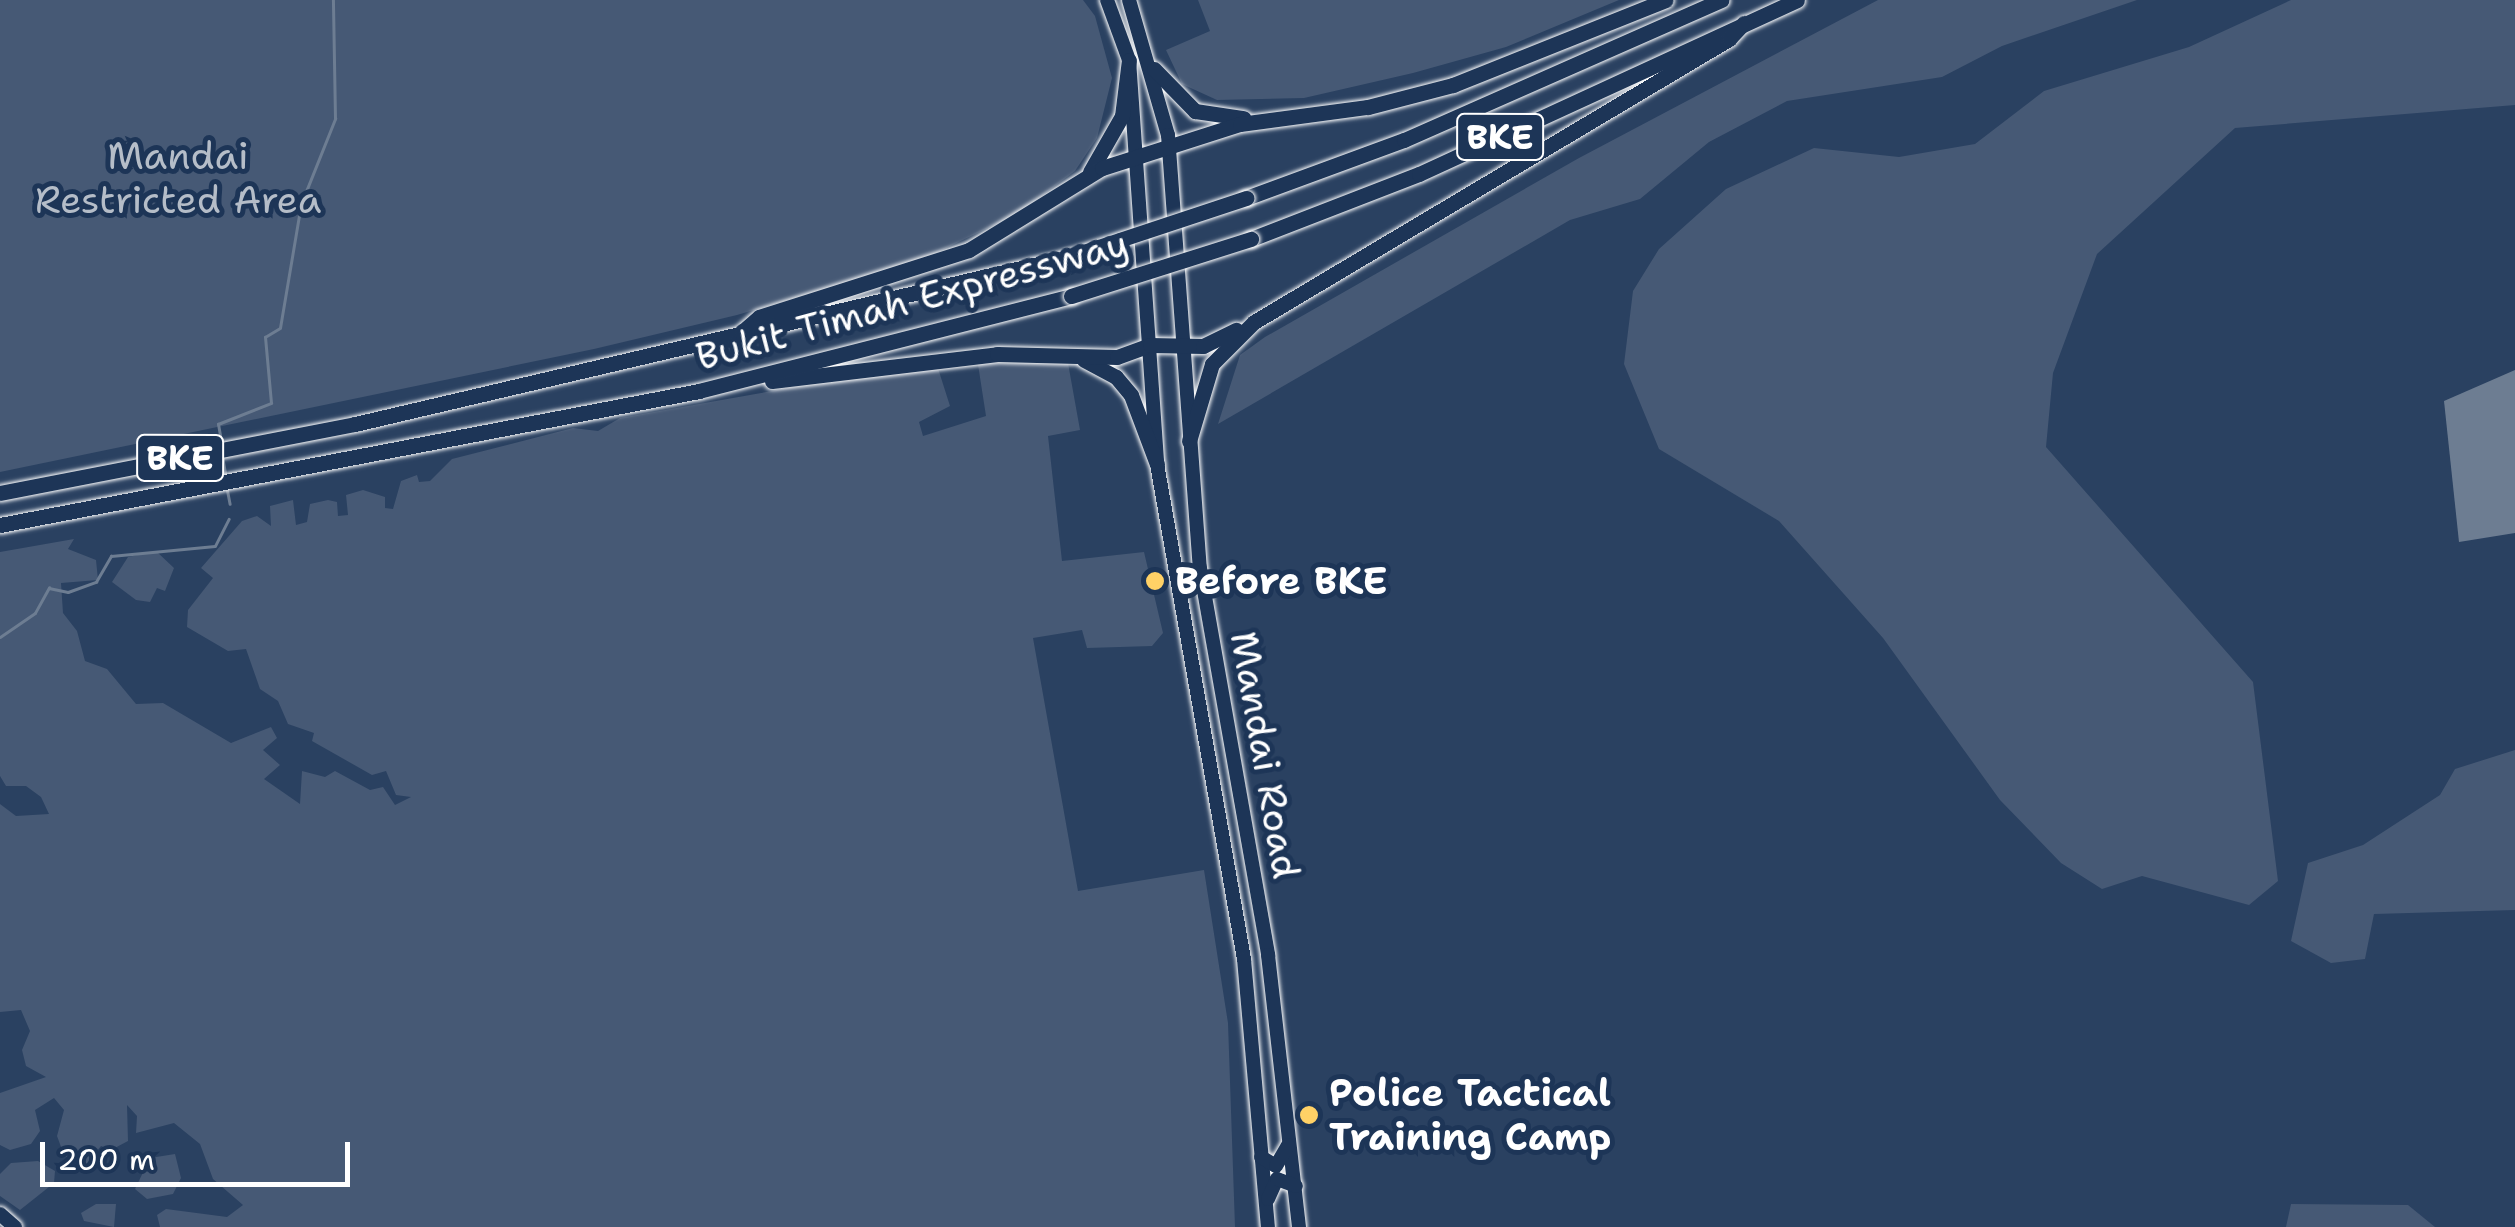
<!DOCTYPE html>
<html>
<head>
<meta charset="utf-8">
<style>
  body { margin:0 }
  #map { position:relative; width:2515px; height:1227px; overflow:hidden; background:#2a4161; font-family:"Shantell Sans",sans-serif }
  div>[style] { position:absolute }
  .green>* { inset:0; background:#465975 }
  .water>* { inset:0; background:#6d7d92 }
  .stream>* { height:2.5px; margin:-1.25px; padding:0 1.25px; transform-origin:1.25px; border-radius:1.25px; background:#6d7d92 }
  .roads { filter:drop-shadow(0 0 2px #fff) drop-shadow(0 0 2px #fff) }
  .primary>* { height:14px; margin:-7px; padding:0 7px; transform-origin:7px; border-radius:7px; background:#1d3557 }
  .motorway>* { height:15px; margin:-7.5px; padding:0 7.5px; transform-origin:7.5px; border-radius:7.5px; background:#1d3557 }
  .bridges { filter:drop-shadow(0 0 2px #fff) drop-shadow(0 0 2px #fff) }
  .motorway-bridge>* { height:15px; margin:-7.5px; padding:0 7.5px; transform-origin:7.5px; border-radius:7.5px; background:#1d3557 }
  .dots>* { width:28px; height:28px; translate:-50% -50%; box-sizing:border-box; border:5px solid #1d3557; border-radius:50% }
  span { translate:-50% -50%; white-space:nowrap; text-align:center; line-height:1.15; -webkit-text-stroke:10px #1d3557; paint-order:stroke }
  .shield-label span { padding:2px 8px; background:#1d3557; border:2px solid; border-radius:8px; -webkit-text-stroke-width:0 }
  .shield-label { font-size:35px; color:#fff; font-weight:700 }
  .park-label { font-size:38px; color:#b5bdc8 }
  .street-label { font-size:38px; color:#fff }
  .poi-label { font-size:38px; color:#fff; font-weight:700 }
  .left { translate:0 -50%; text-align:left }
  .scale { position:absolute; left:40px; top:1142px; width:310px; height:45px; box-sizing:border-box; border:5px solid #fff; border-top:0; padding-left:12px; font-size:30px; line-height:35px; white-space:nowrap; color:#fff; -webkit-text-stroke:8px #1d3557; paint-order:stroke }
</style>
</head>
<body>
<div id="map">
  <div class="green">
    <div style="clip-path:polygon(0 0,1083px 0,1095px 16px,1112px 78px,1097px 138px,1075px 171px,1017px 214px,921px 260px,737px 315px,594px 349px,0 472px)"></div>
    <div style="clip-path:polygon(1198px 0,1619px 0,1506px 47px,1413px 73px,1304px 98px,1217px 100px,1182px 84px,1166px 50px,1210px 31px)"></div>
    <div style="clip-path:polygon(1878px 0,2137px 0,2002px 46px,1942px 77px,1787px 101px,1709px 142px,1640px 199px,1570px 220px,1218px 424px,1240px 355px,1265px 337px,1579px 158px)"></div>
    <div style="clip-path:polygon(2291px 0,2515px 0,2515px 105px,2235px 128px,2097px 254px,2053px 373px,2046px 447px,2253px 682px,2278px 881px,2249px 905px,2142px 876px,2102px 889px,2061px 863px,2000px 800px,1883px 638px,1779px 521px,1659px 449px,1624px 364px,1633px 291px,1659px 249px,1726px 189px,1814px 148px,1899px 157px,1975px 144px,2044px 91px,2189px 47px)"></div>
    <div style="clip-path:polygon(977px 358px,1068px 363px,1080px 430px,1048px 436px,1062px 561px,1144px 552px,1163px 633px,1152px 646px,1087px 648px,1082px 630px,1033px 638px,1078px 891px,1204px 870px,1228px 1023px,1235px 1227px,160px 1227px,157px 1215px,166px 1209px,227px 1217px,243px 1205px,213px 1179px,200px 1144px,174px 1123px,136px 1133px,137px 1116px,127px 1105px,128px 1141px,111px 1150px,101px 1146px,84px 1167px,64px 1155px,57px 1136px,64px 1110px,54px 1098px,35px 1110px,40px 1131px,31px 1144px,10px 1150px,0 1145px,0 1093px,46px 1077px,26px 1066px,22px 1050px,30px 1031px,21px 1010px,0 1012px,0 804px,16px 816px,49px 814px,41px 797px,26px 786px,6px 786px,0 776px,0 552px,74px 539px,68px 549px,96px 560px,98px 580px,61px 583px,63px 613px,77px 631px,85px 661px,107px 669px,136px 704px,163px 703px,231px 743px,271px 727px,277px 738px,263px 750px,280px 765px,264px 779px,300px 804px,302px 771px,325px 777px,335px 771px,370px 790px,383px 787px,395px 805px,411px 797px,396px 795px,386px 771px,372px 775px,312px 741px,314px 733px,288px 724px,278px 701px,260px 689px,246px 649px,228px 651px,187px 627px,188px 610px,213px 578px,201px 568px,242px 521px,257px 516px,271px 526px,270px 506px,293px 500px,296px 525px,307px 522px,310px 504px,328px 500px,337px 502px,338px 516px,348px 515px,346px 495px,363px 490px,385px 497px,385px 508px,393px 509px,401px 481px,417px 475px,419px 482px,430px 481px,452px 459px,573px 428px,598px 431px,620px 418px,936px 362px,950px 406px,919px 422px,923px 436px,986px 416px)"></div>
    <div style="clip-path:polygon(156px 551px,174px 568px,165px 591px,157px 588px,150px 602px,136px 600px,112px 582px,128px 557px)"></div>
    <div style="clip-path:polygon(2515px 750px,2515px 910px,2374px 914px,2365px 959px,2331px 963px,2291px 941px,2308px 863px,2363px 845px,2440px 795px,2455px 769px)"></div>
    <div style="clip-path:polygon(175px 1154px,181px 1178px,173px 1194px,147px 1199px,135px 1189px,150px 1158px)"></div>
    <div style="clip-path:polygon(38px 1161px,55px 1171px,54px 1183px,20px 1210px,0 1196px,0 1174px,11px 1163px)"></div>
    <div style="clip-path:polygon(96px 1204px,116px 1204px,114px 1227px,84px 1221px,81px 1213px)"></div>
    <div style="clip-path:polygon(2291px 1204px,2408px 1205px,2435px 1227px,2286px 1227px)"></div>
  </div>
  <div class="water">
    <div style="clip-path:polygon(2515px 370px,2515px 533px,2459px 542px,2444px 401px)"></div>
  </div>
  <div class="stream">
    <div style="left:221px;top:441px;width:17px;rotate:-100deg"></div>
    <div style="left:218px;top:424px;width:57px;rotate:-21.6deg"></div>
    <div style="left:271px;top:403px;width:66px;rotate:-95.2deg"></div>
    <div style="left:265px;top:337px;width:17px;rotate:-31deg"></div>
    <div style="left:280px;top:328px;width:126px;rotate:-80.4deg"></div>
    <div style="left:301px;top:204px;width:92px;rotate:-68.2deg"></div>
    <div style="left:335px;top:119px;width:119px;rotate:-91deg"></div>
    <div style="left:223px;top:459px;width:17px;rotate:80deg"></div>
    <div style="left:227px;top:488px;width:16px;rotate:79deg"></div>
    <div style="left:0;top:637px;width:42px;rotate:-34.4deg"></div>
    <div style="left:35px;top:613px;width:29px;rotate:-61deg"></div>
    <div style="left:49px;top:588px;width:19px;rotate:12deg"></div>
    <div style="left:68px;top:592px;width:30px;rotate:-20deg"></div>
    <div style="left:96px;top:582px;width:30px;rotate:-60deg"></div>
    <div style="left:111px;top:556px;width:104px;rotate:-5.5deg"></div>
    <div style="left:215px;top:546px;width:30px;rotate:-63deg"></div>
  </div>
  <div class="roads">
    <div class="primary">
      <div style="left:1107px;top:0;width:64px;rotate:69.9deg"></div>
      <div style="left:1129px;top:60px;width:405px;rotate:86deg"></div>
      <div style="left:1157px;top:464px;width:503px;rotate:80.03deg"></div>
      <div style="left:1244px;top:959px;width:269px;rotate:84.9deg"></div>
      <div style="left:1129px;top:0;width:141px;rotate:73.9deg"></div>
      <div style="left:1168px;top:135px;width:434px;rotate:85.8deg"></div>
      <div style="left:1200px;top:568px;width:393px;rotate:80deg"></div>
      <div style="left:1268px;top:955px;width:274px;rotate:83.5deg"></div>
      <div style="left:1261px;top:1157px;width:17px;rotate:31deg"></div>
      <div style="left:1276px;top:1166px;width:24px;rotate:-60deg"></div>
      <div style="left:1268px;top:1199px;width:22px;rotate:-66deg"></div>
      <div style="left:1277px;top:1179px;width:20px;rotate:20deg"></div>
      <div style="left:0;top:1214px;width:20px;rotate:41deg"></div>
    </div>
    <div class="motorway">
      <div style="left:1154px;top:69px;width:59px;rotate:45.7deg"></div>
      <div style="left:1195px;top:111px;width:49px;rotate:8.3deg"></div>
      <div style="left:1090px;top:172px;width:64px;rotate:-60.3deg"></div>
      <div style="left:1122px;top:116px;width:56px;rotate:-82.9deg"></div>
      <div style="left:1246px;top:198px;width:168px;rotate:-20.2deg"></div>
      <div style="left:1404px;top:140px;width:347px;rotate:-23.8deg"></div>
      <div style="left:1251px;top:239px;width:180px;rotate:-21.2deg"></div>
      <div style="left:1419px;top:174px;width:416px;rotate:-24.7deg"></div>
      <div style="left:735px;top:338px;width:32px;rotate:-41deg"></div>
      <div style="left:759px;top:317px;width:220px;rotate:-17.7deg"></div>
      <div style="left:969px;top:250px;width:156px;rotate:-31.7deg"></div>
      <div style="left:1102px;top:168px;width:145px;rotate:-17.7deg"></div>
      <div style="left:1240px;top:124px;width:129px;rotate:-7.6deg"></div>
      <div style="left:1368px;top:107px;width:88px;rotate:-14.5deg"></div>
      <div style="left:1453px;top:85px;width:229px;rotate:-21.8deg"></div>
      <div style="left:1084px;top:360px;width:36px;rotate:28deg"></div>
      <div style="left:1116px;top:377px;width:23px;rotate:50deg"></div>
      <div style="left:1131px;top:395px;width:74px;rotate:69.4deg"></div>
      <div style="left:772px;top:381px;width:227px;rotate:-6.8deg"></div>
      <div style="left:997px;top:354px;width:120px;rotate:1.4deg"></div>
      <div style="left:1117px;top:357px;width:35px;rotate:-20deg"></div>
      <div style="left:1150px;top:345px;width:53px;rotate:1.1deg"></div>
      <div style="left:1203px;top:346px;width:37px;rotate:-26deg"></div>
      <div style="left:1189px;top:441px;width:80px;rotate:-73.4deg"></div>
      <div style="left:1212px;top:364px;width:59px;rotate:-45deg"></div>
      <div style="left:1254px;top:322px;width:553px;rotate:-30.79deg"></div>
      <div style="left:1729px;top:39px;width:22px;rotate:-47deg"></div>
      <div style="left:0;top:493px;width:362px;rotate:-11deg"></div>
      <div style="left:355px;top:424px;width:732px;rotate:-13.18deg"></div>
      <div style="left:0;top:525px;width:712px;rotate:-10.85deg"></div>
      <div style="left:699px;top:391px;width:384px;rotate:-14.3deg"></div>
    </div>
  </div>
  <div class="bridges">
    <div class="motorway-bridge">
      <div style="left:1068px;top:257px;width:188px;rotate:-18.3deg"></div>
      <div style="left:1071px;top:296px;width:189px;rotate:-17.6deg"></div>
    </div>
  </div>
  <div class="dots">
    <div style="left:1155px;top:581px;background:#ffd166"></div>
    <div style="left:1309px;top:1115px;background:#ffd166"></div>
  </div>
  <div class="shield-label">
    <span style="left:1500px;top:137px">BKE</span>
    <span style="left:180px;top:458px">BKE</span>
  </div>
  <div class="park-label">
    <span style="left:178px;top:178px">Mandai<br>Restricted Area</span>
  </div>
  <div class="street-label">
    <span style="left:912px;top:300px;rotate:-15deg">Bukit Timah Expressway</span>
    <span style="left:1265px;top:755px;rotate:80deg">Mandai Road</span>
  </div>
  <div class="poi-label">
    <span class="left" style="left:1175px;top:581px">Before BKE</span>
    <span class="left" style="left:1329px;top:1115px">Police Tactical<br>Training Camp</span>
  </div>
  <div class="scale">200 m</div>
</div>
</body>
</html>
